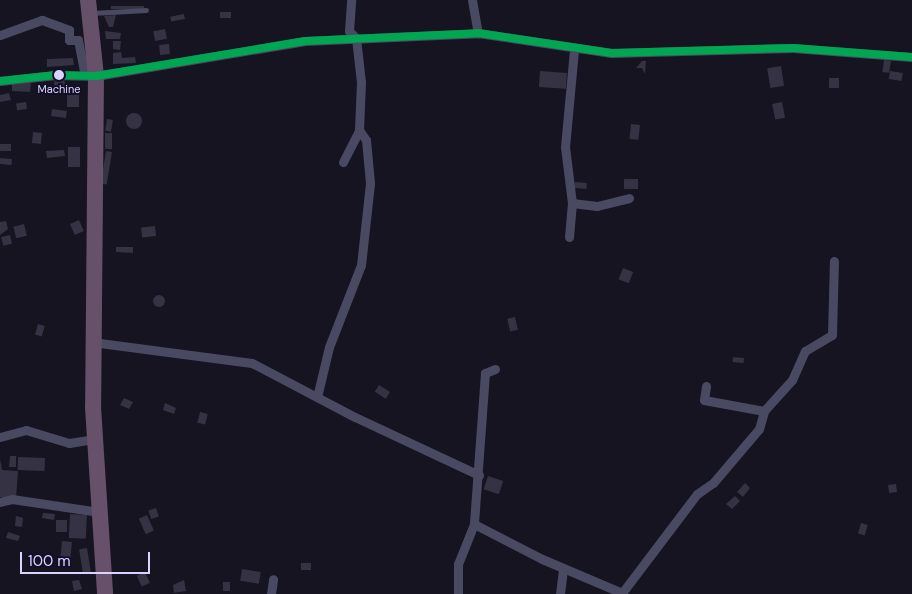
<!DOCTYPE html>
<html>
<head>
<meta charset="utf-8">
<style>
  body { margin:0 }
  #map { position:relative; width:912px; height:594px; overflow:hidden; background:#161421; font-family:"DM Sans",sans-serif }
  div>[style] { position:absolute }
  .building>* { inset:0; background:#343243; transform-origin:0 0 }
  .round { border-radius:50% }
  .lane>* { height:4.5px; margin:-2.25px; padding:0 2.25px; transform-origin:2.25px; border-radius:2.25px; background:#4a4962 }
  .street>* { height:9px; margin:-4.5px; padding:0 4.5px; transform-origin:4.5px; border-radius:4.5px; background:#4a4962 }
  .highway>* { height:16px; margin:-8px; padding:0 8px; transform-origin:8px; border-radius:8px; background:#67516a }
  .bus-1>* { height:8px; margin:-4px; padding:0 4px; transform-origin:4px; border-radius:4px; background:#00a651 }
  .dots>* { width:14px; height:14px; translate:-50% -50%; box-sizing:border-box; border:2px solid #130f26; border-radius:50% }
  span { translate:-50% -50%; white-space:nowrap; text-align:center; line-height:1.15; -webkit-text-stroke:4px #130f26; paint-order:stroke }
  .bus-label { font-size:11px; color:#d9d4ff }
  .scale { position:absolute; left:20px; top:552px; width:130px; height:22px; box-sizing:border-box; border:2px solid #d9d4ff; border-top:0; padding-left:6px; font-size:15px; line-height:18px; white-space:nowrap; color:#d9d4ff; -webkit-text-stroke:4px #130f26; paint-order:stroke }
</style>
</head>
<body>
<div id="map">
  <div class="building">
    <div style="left:144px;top:6px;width:3px;height:33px;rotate:90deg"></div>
    <div style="left:220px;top:12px;width:11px;height:6px"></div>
    <div style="left:184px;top:14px;width:5px;height:14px;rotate:79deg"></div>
    <div style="clip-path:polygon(116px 15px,113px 27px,109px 27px,104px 16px)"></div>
    <div style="left:165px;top:29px;width:10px;height:12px;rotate:79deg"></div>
    <div style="clip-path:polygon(105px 31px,121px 33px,120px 39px,106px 39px)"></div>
    <div style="clip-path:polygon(113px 41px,121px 41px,120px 50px,113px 49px)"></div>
    <div style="left:169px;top:44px;width:10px;height:10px;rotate:84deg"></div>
    <div style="clip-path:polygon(121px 52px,122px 58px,135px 57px,136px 63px,113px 64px,113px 53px)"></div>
    <div style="clip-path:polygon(73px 58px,74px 65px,47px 67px,47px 59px)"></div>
    <div style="left:884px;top:60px;width:7px;height:12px;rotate:8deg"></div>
    <div style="clip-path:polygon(642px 61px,646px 61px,645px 74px,642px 68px,636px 68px)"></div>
    <div style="left:781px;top:66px;width:20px;height:14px;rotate:81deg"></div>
    <div style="left:540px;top:71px;width:27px;height:16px;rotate:4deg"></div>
    <div style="left:890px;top:71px;width:13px;height:8px;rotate:9deg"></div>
    <div class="round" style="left:53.5px;top:77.5px;width:11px;height:11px"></div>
    <div style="left:829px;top:78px;width:10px;height:10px"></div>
    <div style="clip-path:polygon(12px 83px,31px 83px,30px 92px,12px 91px)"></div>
    <div style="left:67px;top:86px;width:12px;height:21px"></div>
    <div style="clip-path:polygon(9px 93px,11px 100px,0 102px,0 95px)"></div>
    <div style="left:26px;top:102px;width:7px;height:10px;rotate:82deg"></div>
    <div style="left:782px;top:102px;width:16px;height:10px;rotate:79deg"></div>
    <div style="left:52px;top:109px;width:15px;height:7px;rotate:8deg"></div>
    <div class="round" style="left:126px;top:113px;width:16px;height:16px"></div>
    <div style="left:107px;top:119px;width:6px;height:12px;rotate:9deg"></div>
    <div style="left:631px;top:124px;width:9px;height:15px;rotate:6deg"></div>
    <div style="left:33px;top:132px;width:9px;height:11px;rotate:6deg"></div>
    <div style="left:105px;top:133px;width:7px;height:16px"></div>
    <div style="left:0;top:144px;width:11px;height:7px"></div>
    <div style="left:68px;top:147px;width:12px;height:20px"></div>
    <div style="clip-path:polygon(64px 150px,65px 156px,47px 158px,46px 151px)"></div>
    <div style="left:106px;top:151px;width:6px;height:33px;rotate:9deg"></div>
    <div style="left:0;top:158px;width:12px;height:6px;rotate:5deg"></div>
    <div style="left:624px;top:179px;width:14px;height:10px"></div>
    <div style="left:575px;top:182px;width:12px;height:6px;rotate:5deg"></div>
    <div style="left:79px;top:220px;width:12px;height:10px;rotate:66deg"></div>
    <div style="clip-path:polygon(6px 221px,8px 229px,0 235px,0 222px)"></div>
    <div style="left:24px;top:224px;width:12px;height:11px;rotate:76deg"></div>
    <div style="left:155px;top:226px;width:10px;height:14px;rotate:84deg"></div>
    <div style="left:10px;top:235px;width:9px;height:9px;rotate:77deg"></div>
    <div style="clip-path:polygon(116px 247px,133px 247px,133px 253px,116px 252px)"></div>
    <div style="left:623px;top:268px;width:11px;height:12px;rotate:22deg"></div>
    <div class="round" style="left:153px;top:295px;width:12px;height:12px"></div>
    <div style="left:515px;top:317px;width:13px;height:8px;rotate:77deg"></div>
    <div style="left:38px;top:324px;width:7px;height:11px;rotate:16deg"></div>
    <div style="left:733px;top:357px;width:11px;height:5px;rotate:5deg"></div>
    <div style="left:379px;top:385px;width:13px;height:8px;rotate:32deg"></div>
    <div style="clip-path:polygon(124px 398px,133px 402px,129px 409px,120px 405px)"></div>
    <div style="clip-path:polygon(165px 403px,176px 408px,174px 414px,163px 410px)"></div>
    <div style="left:200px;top:412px;width:8px;height:11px;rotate:14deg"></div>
    <div style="clip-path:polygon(10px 456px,16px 456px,16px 467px,9px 467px)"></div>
    <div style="left:18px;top:457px;width:27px;height:13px;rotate:2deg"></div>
    <div style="clip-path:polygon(0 459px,2px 470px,18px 471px,16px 498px,0 497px)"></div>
    <div style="left:488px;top:476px;width:16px;height:14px;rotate:18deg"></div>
    <div style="clip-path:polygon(745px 483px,750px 488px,743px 497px,737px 492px)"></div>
    <div style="left:896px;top:484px;width:8px;height:8px;rotate:83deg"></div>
    <div style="clip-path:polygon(735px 496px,740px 501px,732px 509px,726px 504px)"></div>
    <div style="left:156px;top:508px;width:9px;height:8px;rotate:72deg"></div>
    <div style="clip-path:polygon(43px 513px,55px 514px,54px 520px,42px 518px)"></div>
    <div style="left:70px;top:514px;width:17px;height:24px;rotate:3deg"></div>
    <div style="left:147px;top:515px;width:17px;height:9px;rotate:66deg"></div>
    <div style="clip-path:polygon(16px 516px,23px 518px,22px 527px,15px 526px)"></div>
    <div style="left:56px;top:520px;width:11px;height:12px"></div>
    <div style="left:861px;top:523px;width:7px;height:11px;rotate:16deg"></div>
    <div style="clip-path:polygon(8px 532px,20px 536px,18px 541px,6px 538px)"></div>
    <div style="left:62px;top:541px;width:10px;height:20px;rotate:6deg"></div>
    <div style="left:87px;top:548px;width:24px;height:8px;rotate:81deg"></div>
    <div style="left:301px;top:563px;width:10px;height:7px"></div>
    <div style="left:242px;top:569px;width:19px;height:12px;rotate:9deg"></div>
    <div style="left:145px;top:572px;width:12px;height:9px;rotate:66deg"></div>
    <div style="clip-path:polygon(79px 580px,82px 589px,74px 591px,72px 581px)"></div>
    <div style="clip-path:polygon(184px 580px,186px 591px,174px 593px,173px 585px)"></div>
    <div style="left:223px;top:582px;width:7px;height:9px"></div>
  </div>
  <div class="lane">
    <div style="left:92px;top:13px;width:54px;rotate:-3.2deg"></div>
  </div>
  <div class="street">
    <div style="left:472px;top:0;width:34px;rotate:80deg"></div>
    <div style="left:0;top:35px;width:45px;rotate:-19.7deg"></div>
    <div style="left:42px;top:20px;width:29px;rotate:20deg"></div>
    <div style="left:69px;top:30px;width:10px;rotate:90deg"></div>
    <div style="left:69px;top:40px;width:9px"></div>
    <div style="left:78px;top:40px;width:36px;rotate:79deg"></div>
    <div style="left:0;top:81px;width:56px;rotate:-6.1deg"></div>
    <div style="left:56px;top:75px;width:40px;rotate:1.4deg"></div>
    <div style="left:96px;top:76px;width:212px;rotate:-9.5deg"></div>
    <div style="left:305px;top:41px;width:173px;rotate:-2.6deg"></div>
    <div style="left:478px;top:33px;width:135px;rotate:8.5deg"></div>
    <div style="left:612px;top:53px;width:181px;rotate:-1.6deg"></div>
    <div style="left:793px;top:48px;width:119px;rotate:4.3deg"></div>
    <div style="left:343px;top:162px;width:36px;rotate:-63deg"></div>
    <div style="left:359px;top:130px;width:48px;rotate:-87.6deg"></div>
    <div style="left:361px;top:82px;width:44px;rotate:-96.5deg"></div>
    <div style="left:356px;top:38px;width:10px;rotate:-135deg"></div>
    <div style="left:349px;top:31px;width:31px;rotate:-86deg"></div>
    <div style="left:572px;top:203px;width:25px;rotate:7deg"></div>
    <div style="left:597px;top:206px;width:33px;rotate:-14deg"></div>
    <div style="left:569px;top:237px;width:34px;rotate:-85deg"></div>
    <div style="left:572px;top:203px;width:56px;rotate:-97.1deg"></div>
    <div style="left:565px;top:147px;width:97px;rotate:-84.7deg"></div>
    <div style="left:92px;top:342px;width:161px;rotate:7.5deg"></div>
    <div style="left:252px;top:363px;width:116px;rotate:27.7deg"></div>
    <div style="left:355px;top:417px;width:137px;rotate:25.1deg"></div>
    <div style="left:495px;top:369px;width:11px;rotate:158deg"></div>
    <div style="left:485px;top:373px;width:151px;rotate:94.2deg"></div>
    <div style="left:474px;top:524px;width:76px;rotate:27.2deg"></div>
    <div style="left:542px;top:559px;width:87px;rotate:23deg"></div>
    <div style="left:622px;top:593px;width:124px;rotate:-52.9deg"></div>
    <div style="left:697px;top:494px;width:19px;rotate:-35deg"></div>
    <div style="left:713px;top:483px;width:71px;rotate:-49.6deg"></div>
    <div style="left:759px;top:429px;width:19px;rotate:-74deg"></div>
    <div style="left:764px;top:411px;width:42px;rotate:-47.9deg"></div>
    <div style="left:792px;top:380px;width:32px;rotate:-66deg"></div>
    <div style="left:805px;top:351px;width:31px;rotate:-31deg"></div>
    <div style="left:832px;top:335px;width:74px;rotate:-88.5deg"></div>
    <div style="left:706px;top:386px;width:14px;rotate:98deg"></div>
    <div style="left:704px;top:400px;width:61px;rotate:10.4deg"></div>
    <div style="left:317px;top:397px;width:51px;rotate:-76.5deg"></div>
    <div style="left:329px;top:347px;width:88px;rotate:-68.7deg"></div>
    <div style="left:361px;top:265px;width:82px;rotate:-83.7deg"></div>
    <div style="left:370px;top:183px;width:43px;rotate:-95.3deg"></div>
    <div style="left:366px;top:140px;width:12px;rotate:-125deg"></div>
    <div style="left:0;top:437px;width:27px;rotate:-15deg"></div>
    <div style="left:26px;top:430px;width:45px;rotate:16.8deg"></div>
    <div style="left:69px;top:443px;width:25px;rotate:-9deg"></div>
    <div style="left:0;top:502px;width:12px;rotate:-14deg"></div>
    <div style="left:12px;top:499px;width:88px;rotate:8.5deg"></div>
    <div style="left:271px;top:594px;width:15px;rotate:-82deg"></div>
    <div style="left:458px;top:594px;width:30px;rotate:-90deg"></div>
    <div style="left:458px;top:564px;width:43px;rotate:-68.2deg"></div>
    <div style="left:560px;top:594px;width:25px;rotate:-83deg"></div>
  </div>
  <div class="highway">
    <div style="left:88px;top:0;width:76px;rotate:84deg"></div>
    <div style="left:96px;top:76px;width:331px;rotate:90.5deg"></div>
    <div style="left:93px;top:407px;width:187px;rotate:86.3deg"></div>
  </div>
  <div class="bus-1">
    <div style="left:0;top:81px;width:56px;rotate:-6.1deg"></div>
    <div style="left:56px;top:75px;width:40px;rotate:1.4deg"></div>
    <div style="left:96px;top:76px;width:212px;rotate:-9.5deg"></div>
    <div style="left:305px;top:41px;width:173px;rotate:-2.6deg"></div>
    <div style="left:478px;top:33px;width:135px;rotate:8.5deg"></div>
    <div style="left:612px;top:53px;width:181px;rotate:-1.6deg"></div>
    <div style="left:793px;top:48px;width:119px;rotate:4.3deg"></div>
  </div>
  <div class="dots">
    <div style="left:59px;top:75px;background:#d9d4ff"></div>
  </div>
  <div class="bus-label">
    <span style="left:59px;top:89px">Machine</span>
  </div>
  <div class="scale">100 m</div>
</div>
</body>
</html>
